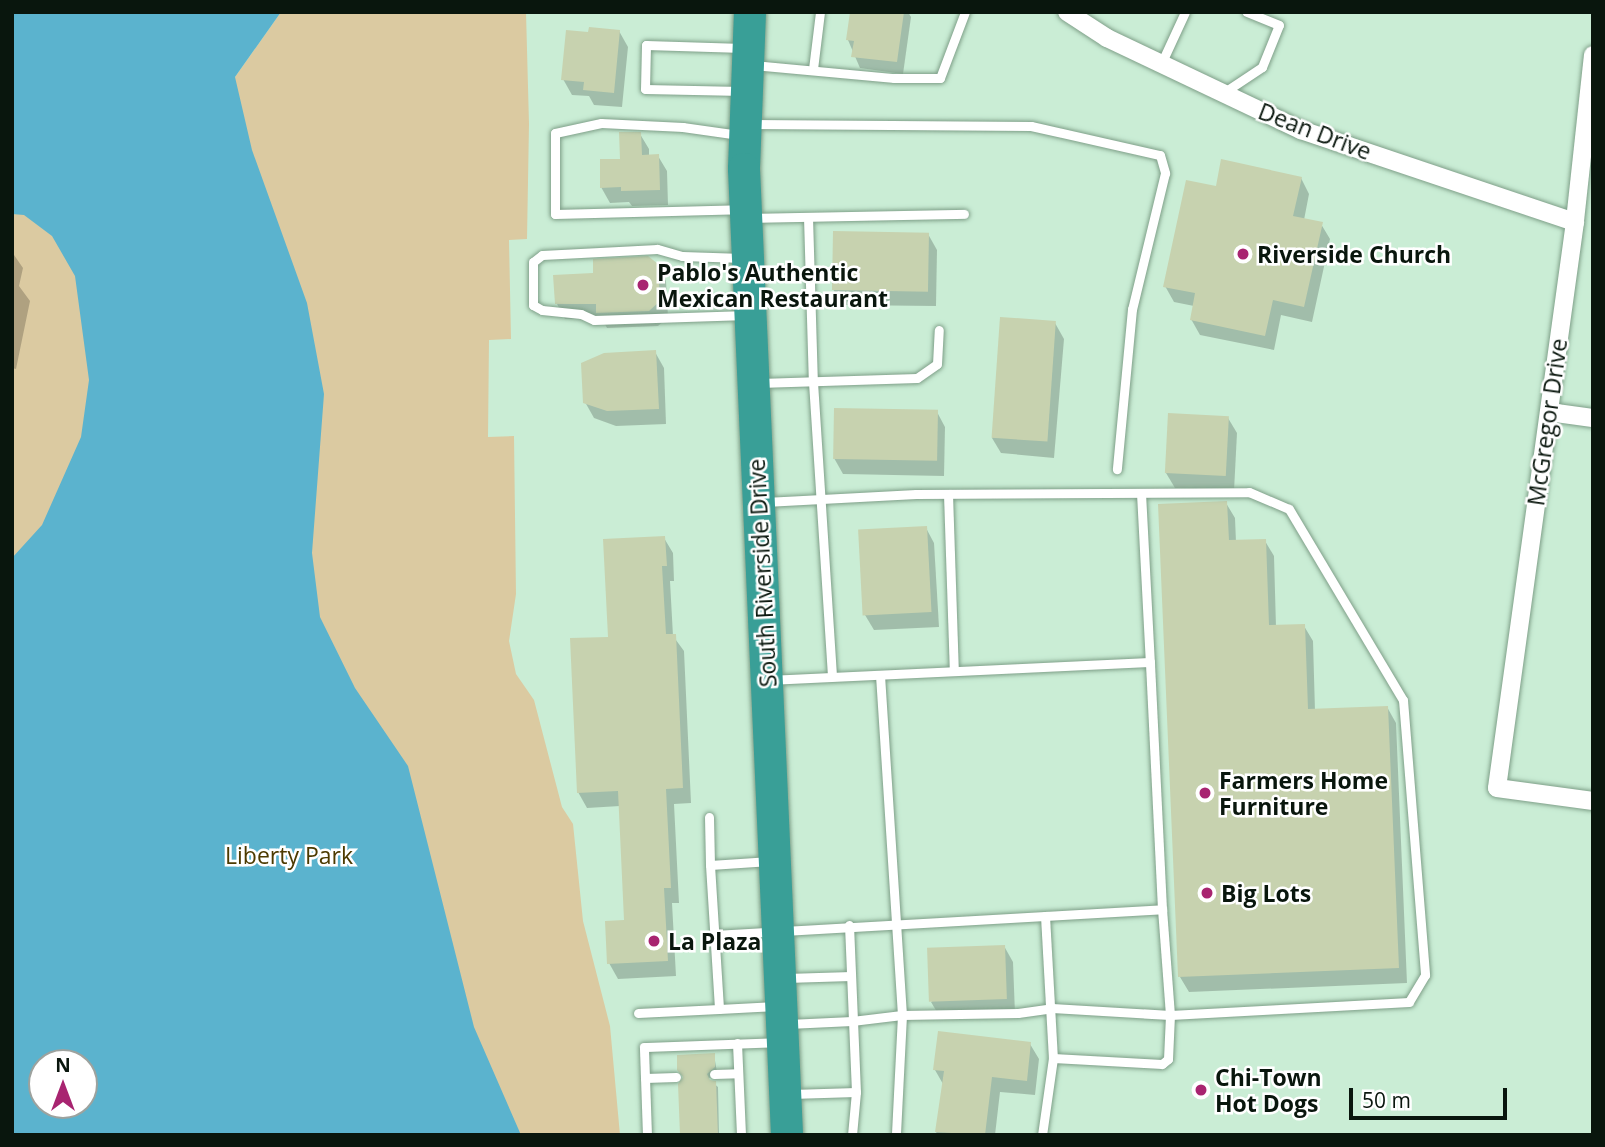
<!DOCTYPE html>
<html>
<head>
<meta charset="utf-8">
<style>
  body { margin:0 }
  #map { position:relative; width:1605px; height:1147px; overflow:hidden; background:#caedd5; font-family:"Open Sans",sans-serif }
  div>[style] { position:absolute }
  .green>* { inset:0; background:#dbcaa1 }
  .water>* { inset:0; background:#5bb3ce }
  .shadow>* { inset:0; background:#0003 }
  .building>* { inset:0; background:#c7d2af; transform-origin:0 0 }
  .roads { filter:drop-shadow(0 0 2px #7e9f88) drop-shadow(0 0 2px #7e9f88) }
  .lane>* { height:9px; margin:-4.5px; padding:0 4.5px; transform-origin:4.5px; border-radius:4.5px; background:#fff }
  .street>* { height:18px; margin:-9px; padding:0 9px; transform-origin:9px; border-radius:9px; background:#fff }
  .highway>* { height:32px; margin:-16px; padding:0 16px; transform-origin:16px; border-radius:16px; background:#399f97 }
  .dots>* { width:19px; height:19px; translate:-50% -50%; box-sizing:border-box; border:4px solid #fff; border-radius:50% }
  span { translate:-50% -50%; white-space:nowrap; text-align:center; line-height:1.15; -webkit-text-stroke:5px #fff; paint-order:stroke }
  .street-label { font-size:23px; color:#09160d }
  .poi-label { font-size:23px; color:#09160d; font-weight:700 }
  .left { translate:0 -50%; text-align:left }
  .park-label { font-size:23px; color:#4c3a00 }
  .frame { position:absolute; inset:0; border:14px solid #09160d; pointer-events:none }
  .north { position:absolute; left:28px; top:1049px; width:70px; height:70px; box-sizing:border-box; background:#fff; border:2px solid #9da29e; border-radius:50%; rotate:0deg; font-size:19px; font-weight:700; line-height:28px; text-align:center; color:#09160d }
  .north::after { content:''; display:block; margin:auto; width:24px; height:32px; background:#a82470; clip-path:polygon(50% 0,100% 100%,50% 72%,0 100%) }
  .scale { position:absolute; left:1349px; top:1088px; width:158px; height:32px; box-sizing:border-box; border:4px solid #09160d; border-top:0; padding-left:9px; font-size:21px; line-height:24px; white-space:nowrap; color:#09160d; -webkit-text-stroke:5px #fff; paint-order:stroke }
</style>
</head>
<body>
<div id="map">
  <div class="green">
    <div style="clip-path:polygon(evenodd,281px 12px,526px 12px,529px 124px,527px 239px,509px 240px,511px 339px,489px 340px,488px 437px,514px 436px,516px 594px,509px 641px,516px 674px,534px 700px,562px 807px,573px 824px,583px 921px,610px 1026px,620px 1135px,12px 1135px,12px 194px,235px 77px,281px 12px,42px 1063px,84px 1063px,84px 1105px,42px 1105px,42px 1063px)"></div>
  </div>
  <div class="water">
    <div style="clip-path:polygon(evenodd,12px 12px,281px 12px,235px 77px,252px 150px,307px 303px,324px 394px,312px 553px,320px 617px,355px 688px,408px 766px,474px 1027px,521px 1135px,12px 1135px,12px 558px,42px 525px,81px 437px,89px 380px,75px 276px,52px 236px,24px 215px,12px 214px,12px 12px,42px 1063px,84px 1063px,84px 1105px,42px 1105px,42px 1063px)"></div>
  </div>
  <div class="shadow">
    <div style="clip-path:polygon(851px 12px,908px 12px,911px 17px,903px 74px,860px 68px,848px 40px)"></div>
    <div style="clip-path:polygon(619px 31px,628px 47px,622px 107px,594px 105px,589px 96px,572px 95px,563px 79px,590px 34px)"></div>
    <div style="clip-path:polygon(640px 134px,649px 149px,649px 156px,658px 156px,667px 171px,668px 205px,632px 206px,629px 202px,610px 203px,601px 187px)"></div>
    <div style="clip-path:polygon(1301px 178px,1309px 194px,1304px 220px,1321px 224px,1330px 239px,1312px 322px,1281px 315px,1274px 350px,1200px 335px,1191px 319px,1194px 306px,1174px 302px,1165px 286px,1217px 188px)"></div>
    <div style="clip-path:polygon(928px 234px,937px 250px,936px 306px,842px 305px,833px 289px)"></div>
    <div style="clip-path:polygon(12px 252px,23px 268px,19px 286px,30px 301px,16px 369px,12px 368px)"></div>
    <div style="clip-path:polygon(657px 265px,666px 281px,668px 317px,658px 326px,607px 328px,602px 319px,565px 319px,557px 304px)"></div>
    <div style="clip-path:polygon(1055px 323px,1064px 339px,1054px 458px,1001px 453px,992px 438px)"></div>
    <div style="clip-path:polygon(655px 352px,664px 368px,666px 424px,616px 426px,594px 418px,585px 402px)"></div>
    <div style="clip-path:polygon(937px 412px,945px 427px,944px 476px,843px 474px,834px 458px)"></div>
    <div style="clip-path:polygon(1228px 418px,1237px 433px,1234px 491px,1175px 488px,1166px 473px)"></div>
    <div style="clip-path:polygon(1226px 503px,1235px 518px,1236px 542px,1265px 541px,1274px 556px,1276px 627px,1304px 626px,1313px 641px,1315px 711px,1387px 707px,1396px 723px,1407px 983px,1189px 992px,1180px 977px)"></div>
    <div style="clip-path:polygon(926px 528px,934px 543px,939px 627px,874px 630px,865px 615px)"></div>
    <div style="clip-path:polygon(664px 538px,673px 553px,674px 581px,670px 581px,673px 636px,684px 651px,691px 803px,674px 804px,679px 903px,672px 903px,676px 976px,618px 979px,609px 963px,626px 922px,620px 806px,587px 808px,578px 792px,610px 639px)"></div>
    <div style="clip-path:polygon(1004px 946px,1013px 962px,1015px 1014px,940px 1017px,931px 1002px)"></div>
    <div style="clip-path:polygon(1030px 1044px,1039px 1059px,1035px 1095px,1000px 1092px,995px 1135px,936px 1135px,943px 1084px,935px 1070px)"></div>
    <div style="clip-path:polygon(714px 1055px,717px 1072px,708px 1079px,718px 1087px,719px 1135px,681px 1135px)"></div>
  </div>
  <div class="building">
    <div style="clip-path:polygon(850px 12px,904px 12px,897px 62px,851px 57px,854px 41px,846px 40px)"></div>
    <div style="clip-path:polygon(589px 27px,620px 30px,614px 93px,583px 90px,584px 82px,561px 80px,566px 30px,588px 32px)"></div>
    <div style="clip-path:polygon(619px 132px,641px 132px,642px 155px,659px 154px,660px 190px,621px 191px,621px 187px,600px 188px,600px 159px,620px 159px)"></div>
    <div style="clip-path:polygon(1221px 159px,1302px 177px,1293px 216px,1323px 222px,1304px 307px,1273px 300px,1265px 336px,1190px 320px,1195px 293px,1163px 287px,1186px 180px,1216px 186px)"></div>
    <div style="left:833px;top:231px;width:96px;height:59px;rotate:1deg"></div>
    <div style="clip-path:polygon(648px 256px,658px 264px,660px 301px,649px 311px,596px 313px,596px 304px,555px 304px,553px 275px,593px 273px,593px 259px)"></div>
    <div style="left:1000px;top:317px;width:56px;height:121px;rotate:4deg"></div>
    <div style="clip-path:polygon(656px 350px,659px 409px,607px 411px,583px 403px,581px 363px,604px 353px)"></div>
    <div style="left:834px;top:408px;width:104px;height:51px;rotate:1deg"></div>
    <div style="left:1168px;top:413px;width:61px;height:60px;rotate:3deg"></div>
    <div style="clip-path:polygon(1227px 501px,1229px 540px,1266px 539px,1269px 625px,1305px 624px,1308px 709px,1388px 706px,1399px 968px,1178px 977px,1158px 504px)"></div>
    <div style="left:927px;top:526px;width:86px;height:69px;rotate:87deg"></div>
    <div style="clip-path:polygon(665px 536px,667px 566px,662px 566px,666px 634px,676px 634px,683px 788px,666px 789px,671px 888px,664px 888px,668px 961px,607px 964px,605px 921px,624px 920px,618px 791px,577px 793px,570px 638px,608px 637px,603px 539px)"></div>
    <div style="left:1005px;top:945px;width:54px;height:78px;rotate:88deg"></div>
    <div style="clip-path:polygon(938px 1031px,1031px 1042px,1027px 1081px,992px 1077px,985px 1135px,935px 1132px,944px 1071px,933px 1070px)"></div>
    <div style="clip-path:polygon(715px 1053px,715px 1067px,707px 1074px,710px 1080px,716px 1081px,718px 1135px,680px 1135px,678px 1084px,683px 1077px,677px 1070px,677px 1055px)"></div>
  </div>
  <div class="roads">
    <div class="lane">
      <div style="left:1161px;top:64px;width:57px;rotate:-65.2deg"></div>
      <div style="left:753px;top:65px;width:142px;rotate:5.3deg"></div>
      <div style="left:894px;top:78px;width:46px"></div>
      <div style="left:940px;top:78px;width:71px;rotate:-69.3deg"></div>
      <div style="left:813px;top:69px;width:57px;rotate:-83deg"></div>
      <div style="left:742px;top:91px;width:97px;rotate:-178.8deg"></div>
      <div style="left:645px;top:89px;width:44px;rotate:-88.7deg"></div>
      <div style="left:646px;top:45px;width:97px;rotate:1.8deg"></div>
      <div style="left:1223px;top:93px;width:47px;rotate:-33.7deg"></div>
      <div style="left:1262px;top:67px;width:45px;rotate:-68deg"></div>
      <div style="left:1279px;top:25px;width:35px;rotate:-158deg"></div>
      <div style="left:751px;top:124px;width:280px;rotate:0.4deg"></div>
      <div style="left:1031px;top:126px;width:132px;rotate:12.7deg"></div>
      <div style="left:1160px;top:155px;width:19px;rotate:74deg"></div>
      <div style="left:1165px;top:173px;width:140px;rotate:103.6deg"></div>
      <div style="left:1132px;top:309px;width:161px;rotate:95.4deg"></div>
      <div style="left:739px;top:135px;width:57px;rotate:-171.9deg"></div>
      <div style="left:683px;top:127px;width:82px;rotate:-177.2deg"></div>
      <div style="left:601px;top:123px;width:47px;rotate:167.7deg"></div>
      <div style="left:555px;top:133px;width:81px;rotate:90deg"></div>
      <div style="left:555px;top:214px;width:185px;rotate:-1.5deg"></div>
      <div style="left:808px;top:217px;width:165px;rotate:88.3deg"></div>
      <div style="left:813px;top:382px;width:295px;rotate:86.3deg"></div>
      <div style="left:751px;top:218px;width:213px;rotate:-1.1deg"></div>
      <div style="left:743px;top:258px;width:61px;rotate:-178.1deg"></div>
      <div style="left:682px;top:256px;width:26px;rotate:-164deg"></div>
      <div style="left:657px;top:249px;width:115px;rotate:177deg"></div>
      <div style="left:542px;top:255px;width:11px;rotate:142deg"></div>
      <div style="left:533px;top:262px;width:43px;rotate:90deg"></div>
      <div style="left:533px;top:305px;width:10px;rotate:29deg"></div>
      <div style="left:542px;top:310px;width:39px;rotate:6deg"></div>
      <div style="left:581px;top:314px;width:14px;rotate:25deg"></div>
      <div style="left:594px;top:320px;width:153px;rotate:-1.9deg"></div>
      <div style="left:759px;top:383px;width:158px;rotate:-1.8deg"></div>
      <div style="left:917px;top:378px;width:24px;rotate:-35deg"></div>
      <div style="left:937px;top:364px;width:34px;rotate:-87deg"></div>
      <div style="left:1141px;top:493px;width:169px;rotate:87deg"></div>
      <div style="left:948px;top:494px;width:177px;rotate:88.1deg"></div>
      <div style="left:765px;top:502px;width:151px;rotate:-3deg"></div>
      <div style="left:916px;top:494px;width:333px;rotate:-0.3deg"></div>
      <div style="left:1249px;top:492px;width:43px;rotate:23deg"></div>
      <div style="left:1289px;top:509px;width:222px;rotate:59.2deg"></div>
      <div style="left:1403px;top:700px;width:276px;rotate:85.4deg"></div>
      <div style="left:1425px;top:975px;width:31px;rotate:121deg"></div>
      <div style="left:1409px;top:1002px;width:239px;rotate:176.9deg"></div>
      <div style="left:1170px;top:1015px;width:44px;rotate:92.6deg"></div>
      <div style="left:1168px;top:1059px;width:8px;rotate:140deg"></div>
      <div style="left:1162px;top:1064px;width:109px;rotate:-176.8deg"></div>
      <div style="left:1053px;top:1058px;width:78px;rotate:98.1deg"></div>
      <div style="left:880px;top:675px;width:341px;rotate:86.3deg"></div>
      <div style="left:902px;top:1015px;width:120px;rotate:92.9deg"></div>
      <div style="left:709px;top:817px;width:48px;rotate:88.8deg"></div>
      <div style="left:770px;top:861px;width:60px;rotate:176.2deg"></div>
      <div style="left:710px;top:865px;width:144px;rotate:86.4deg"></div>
      <div style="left:719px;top:1009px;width:57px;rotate:-3deg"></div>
      <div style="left:1045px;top:916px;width:142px;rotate:86.8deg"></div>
      <div style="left:849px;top:925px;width:167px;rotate:87.6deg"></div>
      <div style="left:856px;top:1092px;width:43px;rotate:95.3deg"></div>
      <div style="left:714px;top:935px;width:449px;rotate:-3.3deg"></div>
      <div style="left:1162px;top:909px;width:247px;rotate:-92.8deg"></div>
      <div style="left:1150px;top:662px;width:378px;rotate:177.3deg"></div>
      <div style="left:786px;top:978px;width:65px;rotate:-1.8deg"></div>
      <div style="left:638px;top:1013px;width:81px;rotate:-2.8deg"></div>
      <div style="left:788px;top:1024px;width:64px;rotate:-2.7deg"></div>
      <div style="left:852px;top:1021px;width:50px;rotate:-6.8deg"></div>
      <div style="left:902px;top:1015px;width:116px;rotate:-1deg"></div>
      <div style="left:1018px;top:1013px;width:34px;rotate:-8deg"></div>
      <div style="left:1052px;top:1008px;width:118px;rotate:3.4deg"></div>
      <div style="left:1170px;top:1015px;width:106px;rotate:-94.3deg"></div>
      <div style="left:737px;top:1043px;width:92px;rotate:87.5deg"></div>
      <div style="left:714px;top:1074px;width:24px;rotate:-2deg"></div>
      <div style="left:645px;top:1078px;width:31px;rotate:-2deg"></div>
      <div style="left:791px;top:1094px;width:65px;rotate:-1.8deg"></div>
      <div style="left:647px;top:1135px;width:88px;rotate:-92deg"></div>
      <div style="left:644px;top:1047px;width:134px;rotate:-2.1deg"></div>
    </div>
    <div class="street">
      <div style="left:1067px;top:12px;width:48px;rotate:33deg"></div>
      <div style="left:1107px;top:38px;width:215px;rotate:25.4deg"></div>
      <div style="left:1301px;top:130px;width:289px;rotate:18.6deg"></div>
      <div style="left:1593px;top:55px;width:168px;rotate:96.2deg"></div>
      <div style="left:1575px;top:222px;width:571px;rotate:97.85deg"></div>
      <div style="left:1497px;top:788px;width:97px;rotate:7.7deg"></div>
      <div style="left:1549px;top:412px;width:44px;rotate:7.8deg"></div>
    </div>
    <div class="highway">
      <div style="left:750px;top:12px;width:157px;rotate:92.2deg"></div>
      <div style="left:744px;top:169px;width:967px;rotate:87.45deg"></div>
    </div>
  </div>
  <div class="dots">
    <div style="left:1243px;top:254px;background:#a82470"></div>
    <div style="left:643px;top:285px;background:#a82470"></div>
    <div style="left:1205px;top:793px;background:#a82470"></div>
    <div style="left:1207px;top:893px;background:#a82470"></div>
    <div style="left:654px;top:941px;background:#a82470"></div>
    <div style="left:1201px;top:1090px;background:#a82470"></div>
  </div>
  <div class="street-label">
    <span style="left:1315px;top:131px;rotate:21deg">Dean Drive</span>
    <span style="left:1547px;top:422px;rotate:-82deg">McGregor Drive</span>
    <span style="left:762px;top:573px;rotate:-93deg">South Riverside Drive</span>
  </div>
  <div class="poi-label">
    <span class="left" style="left:1257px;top:254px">Riverside Church</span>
    <span class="left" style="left:657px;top:285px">Pablo's Authentic<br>Mexican Restaurant</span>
    <span class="left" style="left:1219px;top:793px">Farmers Home<br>Furniture</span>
    <span class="left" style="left:1221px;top:893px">Big Lots</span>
    <span class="left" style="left:668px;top:941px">La Plaza</span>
    <span class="left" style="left:1215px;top:1090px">Chi-Town<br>Hot Dogs</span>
  </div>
  <div class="park-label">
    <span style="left:289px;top:855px">Liberty Park</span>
  </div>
  <div class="frame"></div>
  <div class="north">N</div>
  <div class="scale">50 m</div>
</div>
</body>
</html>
